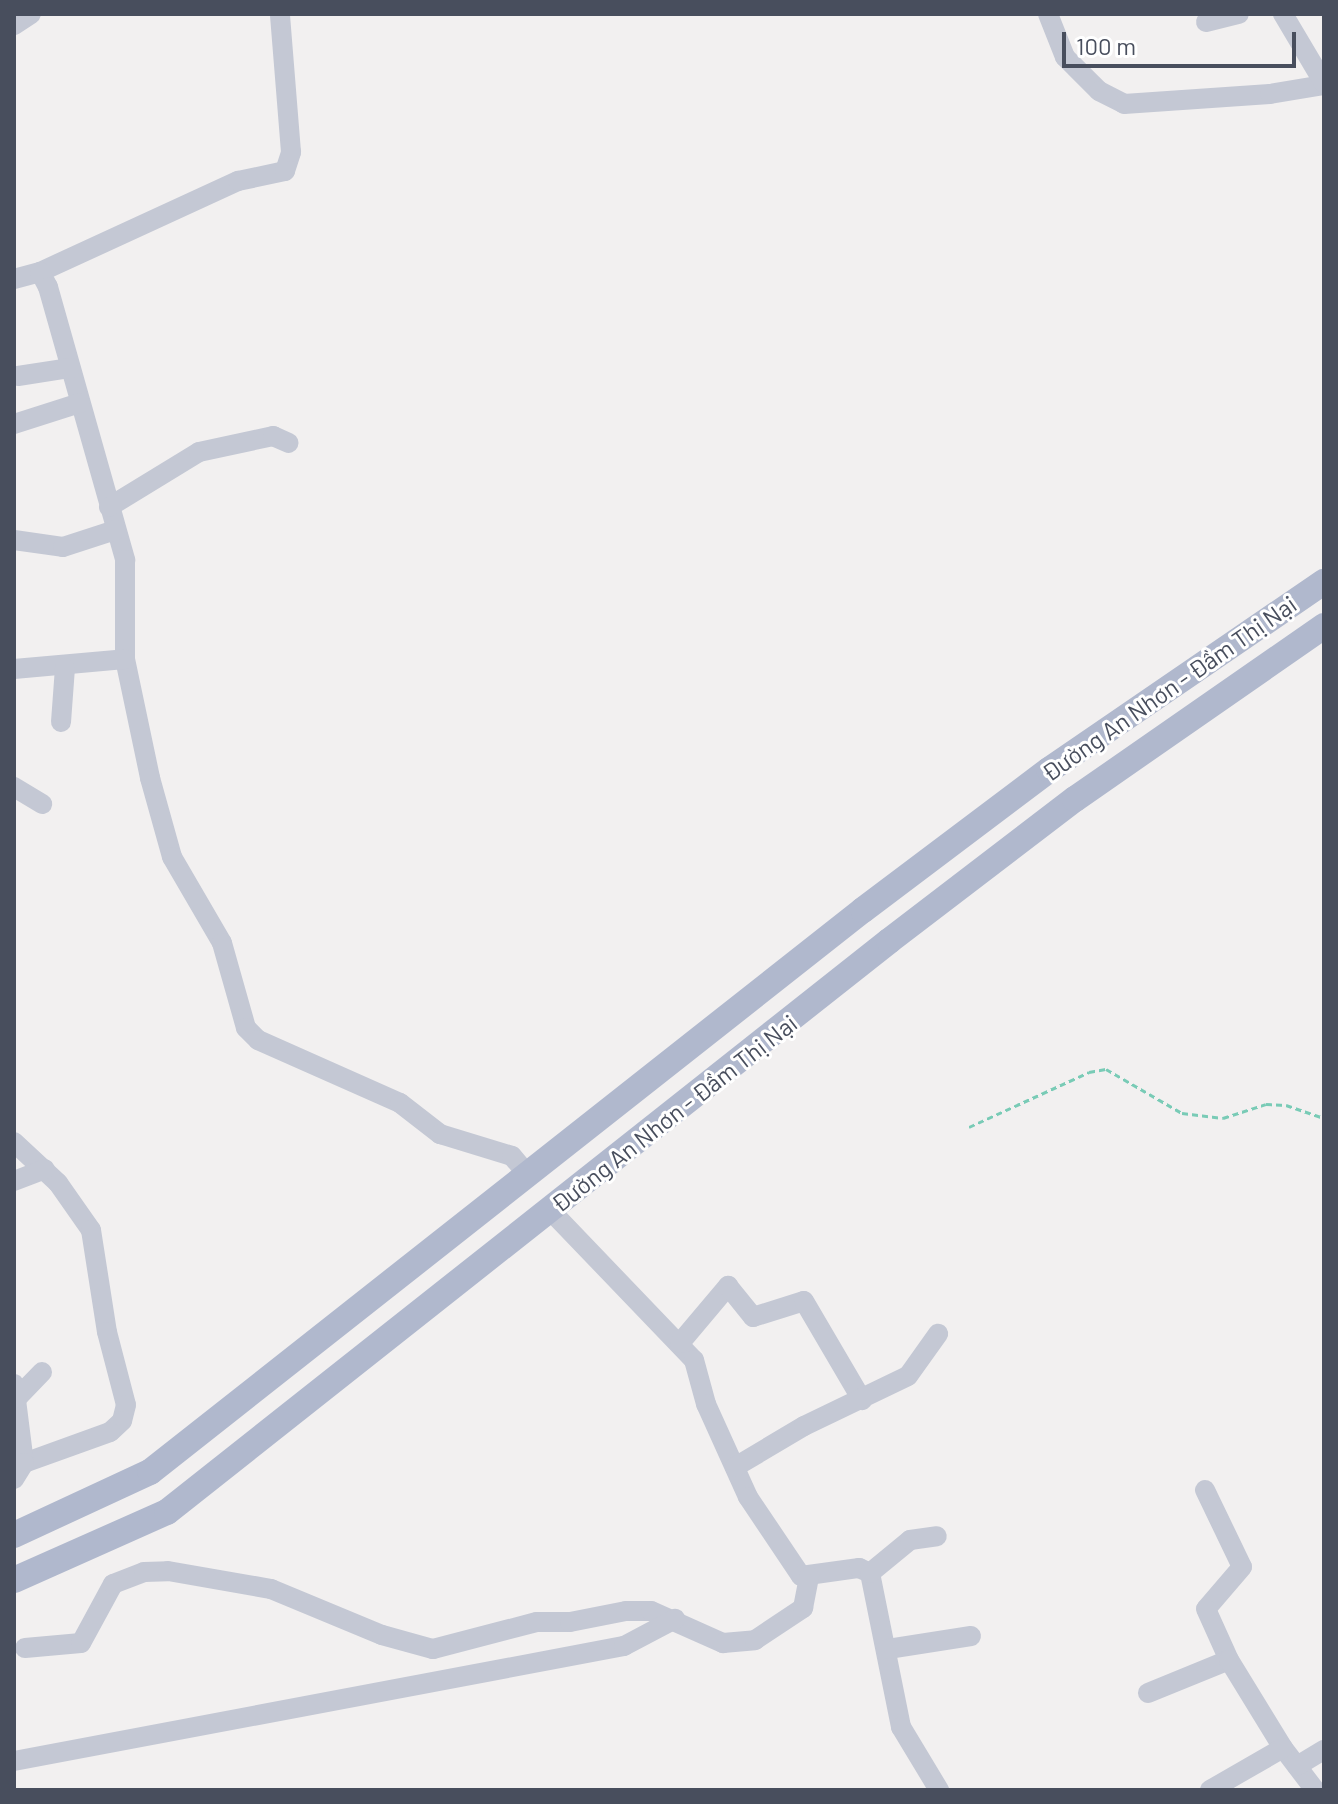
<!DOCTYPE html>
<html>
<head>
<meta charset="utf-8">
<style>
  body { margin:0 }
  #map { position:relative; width:1338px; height:1804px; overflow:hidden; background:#f2f0f0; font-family:Barlow,sans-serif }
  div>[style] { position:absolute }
  .path>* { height:3px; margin-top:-1.5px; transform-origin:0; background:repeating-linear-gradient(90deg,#79cbb6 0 6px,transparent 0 10px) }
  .minor>* { height:20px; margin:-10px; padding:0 10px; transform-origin:10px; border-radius:10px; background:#c4c8d4 }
  .major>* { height:26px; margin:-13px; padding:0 13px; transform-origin:13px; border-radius:13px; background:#b0b8cd }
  span { translate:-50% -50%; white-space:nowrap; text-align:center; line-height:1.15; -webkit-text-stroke:6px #fff; paint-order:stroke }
  .street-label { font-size:24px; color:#484e5d }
  .frame { position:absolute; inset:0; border:16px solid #484e5d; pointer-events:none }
  .scale { position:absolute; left:1062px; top:32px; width:234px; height:36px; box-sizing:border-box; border:4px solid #484e5d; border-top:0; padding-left:10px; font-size:24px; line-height:28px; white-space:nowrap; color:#484e5d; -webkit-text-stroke:6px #fff; paint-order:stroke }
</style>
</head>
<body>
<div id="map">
  <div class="path">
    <div style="left:969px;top:1127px;width:132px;rotate:-24.6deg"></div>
    <div style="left:1089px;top:1072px;width:17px;rotate:-10deg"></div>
    <div style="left:1106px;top:1069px;width:88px;rotate:30.1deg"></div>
    <div style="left:1182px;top:1113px;width:41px;rotate:7deg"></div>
    <div style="left:1223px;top:1118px;width:45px;rotate:-18deg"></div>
    <div style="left:1266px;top:1104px;width:20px;rotate:3deg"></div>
    <div style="left:1286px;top:1105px;width:40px;rotate:18.9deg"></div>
  </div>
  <div class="minor">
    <div style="left:1048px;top:14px;width:46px;rotate:68.4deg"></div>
    <div style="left:1065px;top:57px;width:48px;rotate:45deg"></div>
    <div style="left:1099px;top:91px;width:28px;rotate:27deg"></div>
    <div style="left:1124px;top:104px;width:146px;rotate:-3.9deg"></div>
    <div style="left:1270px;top:94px;width:55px;rotate:-9.5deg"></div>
    <div style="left:1283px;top:14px;width:80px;rotate:59.3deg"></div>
    <div style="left:1206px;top:22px;width:34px;rotate:-14deg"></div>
    <div style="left:14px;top:25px;width:20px;rotate:-33deg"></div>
    <div style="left:40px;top:272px;width:218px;rotate:-24.7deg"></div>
    <div style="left:238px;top:181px;width:48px;rotate:-12deg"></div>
    <div style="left:285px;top:171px;width:20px;rotate:-72deg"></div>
    <div style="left:291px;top:152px;width:138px;rotate:-94.6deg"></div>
    <div style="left:14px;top:279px;width:27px;rotate:-15deg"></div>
    <div style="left:40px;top:272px;width:17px;rotate:62deg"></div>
    <div style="left:48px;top:287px;width:284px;rotate:74.2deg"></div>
    <div style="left:125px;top:560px;width:99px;rotate:90deg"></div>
    <div style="left:125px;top:659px;width:122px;rotate:78.1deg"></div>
    <div style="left:150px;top:778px;width:82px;rotate:74.4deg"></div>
    <div style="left:172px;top:857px;width:99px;rotate:59.8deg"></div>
    <div style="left:222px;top:943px;width:88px;rotate:74.2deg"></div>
    <div style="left:246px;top:1028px;width:17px;rotate:45deg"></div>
    <div style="left:258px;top:1040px;width:155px;rotate:23.9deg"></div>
    <div style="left:400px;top:1103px;width:51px;rotate:37.8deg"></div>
    <div style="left:440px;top:1134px;width:75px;rotate:17deg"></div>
    <div style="left:512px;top:1156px;width:25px;rotate:50deg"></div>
    <div style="left:18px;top:376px;width:53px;rotate:-8.7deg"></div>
    <div style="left:14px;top:424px;width:69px;rotate:-17.7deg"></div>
    <div style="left:109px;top:507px;width:105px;rotate:-31.4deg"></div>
    <div style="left:199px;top:452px;width:76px;rotate:-12.2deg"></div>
    <div style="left:273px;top:436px;width:17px;rotate:24deg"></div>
    <div style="left:14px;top:540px;width:49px;rotate:8.1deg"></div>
    <div style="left:63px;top:547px;width:55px;rotate:-18.1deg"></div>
    <div style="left:14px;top:669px;width:111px;rotate:-5.1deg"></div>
    <div style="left:61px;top:722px;width:54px;rotate:-85.8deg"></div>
    <div style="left:14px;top:787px;width:33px;rotate:31deg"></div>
    <div style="left:14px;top:1142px;width:60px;rotate:43deg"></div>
    <div style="left:58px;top:1183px;width:57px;rotate:54.9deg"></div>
    <div style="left:91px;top:1230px;width:103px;rotate:81.1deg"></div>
    <div style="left:107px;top:1332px;width:75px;rotate:75.4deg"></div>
    <div style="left:126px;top:1405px;width:16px;rotate:104deg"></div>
    <div style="left:122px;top:1421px;width:16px;rotate:137deg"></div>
    <div style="left:110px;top:1432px;width:91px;rotate:160.2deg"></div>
    <div style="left:14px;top:1181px;width:33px;rotate:-21deg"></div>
    <div style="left:550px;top:1210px;width:208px;rotate:46.2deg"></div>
    <div style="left:694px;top:1360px;width:46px;rotate:74.7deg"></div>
    <div style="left:706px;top:1404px;width:102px;rotate:65.7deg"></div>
    <div style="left:748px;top:1497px;width:95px;rotate:56.1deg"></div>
    <div style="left:801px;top:1576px;width:59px;rotate:-7.9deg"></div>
    <div style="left:859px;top:1568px;width:12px;rotate:24deg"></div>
    <div style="left:870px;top:1573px;width:157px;rotate:78.6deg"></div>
    <div style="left:901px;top:1727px;width:74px;rotate:58.9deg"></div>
    <div style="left:680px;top:1343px;width:75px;rotate:-49.9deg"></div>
    <div style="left:728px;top:1286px;width:40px;rotate:51deg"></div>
    <div style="left:753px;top:1317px;width:53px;rotate:-17.4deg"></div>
    <div style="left:804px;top:1301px;width:115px;rotate:59.6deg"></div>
    <div style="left:14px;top:1384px;width:80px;rotate:82.8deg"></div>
    <div style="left:24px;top:1463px;width:19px;rotate:122deg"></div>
    <div style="left:17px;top:1398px;width:36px;rotate:-46deg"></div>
    <div style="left:735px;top:1467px;width:80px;rotate:-30.7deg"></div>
    <div style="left:804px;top:1426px;width:115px;rotate:-25.7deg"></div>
    <div style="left:908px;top:1376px;width:52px;rotate:-54.5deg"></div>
    <div style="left:1205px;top:1490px;width:85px;rotate:64.3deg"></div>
    <div style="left:1242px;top:1567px;width:55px;rotate:130.6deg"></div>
    <div style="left:1206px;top:1609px;width:56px;rotate:65.7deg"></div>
    <div style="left:870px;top:1573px;width:52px;rotate:-39.5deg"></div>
    <div style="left:910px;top:1540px;width:27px;rotate:-8deg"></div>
    <div style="left:25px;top:1648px;width:56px;rotate:-5.1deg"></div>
    <div style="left:81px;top:1643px;width:67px;rotate:-61.5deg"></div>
    <div style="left:113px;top:1584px;width:33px;rotate:-21deg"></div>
    <div style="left:144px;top:1572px;width:24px;rotate:-2deg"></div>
    <div style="left:168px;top:1571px;width:105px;rotate:9.9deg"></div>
    <div style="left:271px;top:1589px;width:120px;rotate:22.5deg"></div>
    <div style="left:382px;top:1635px;width:53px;rotate:15.4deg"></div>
    <div style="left:433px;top:1649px;width:107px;rotate:-14.6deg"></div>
    <div style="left:537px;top:1622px;width:33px"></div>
    <div style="left:570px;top:1622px;width:57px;rotate:-11.1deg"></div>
    <div style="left:626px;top:1611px;width:25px"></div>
    <div style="left:651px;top:1611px;width:79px;rotate:24deg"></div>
    <div style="left:723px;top:1643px;width:32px;rotate:-5deg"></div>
    <div style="left:755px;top:1640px;width:58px;rotate:-33.7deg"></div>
    <div style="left:803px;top:1608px;width:32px;rotate:-79deg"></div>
    <div style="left:888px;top:1649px;width:84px;rotate:-8.9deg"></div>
    <div style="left:1148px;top:1693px;width:87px;rotate:-22.2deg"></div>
    <div style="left:1229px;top:1660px;width:103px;rotate:58.5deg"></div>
    <div style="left:1283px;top:1748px;width:53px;rotate:52.7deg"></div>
    <div style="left:14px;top:1761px;width:621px;rotate:-10.68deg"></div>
    <div style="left:624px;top:1646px;width:58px;rotate:-27.9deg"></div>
    <div style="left:1297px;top:1766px;width:31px;rotate:-31deg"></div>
    <div style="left:1210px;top:1790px;width:84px;rotate:-29.9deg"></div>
  </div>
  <div class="major">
    <div style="left:14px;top:1535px;width:150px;rotate:-24.9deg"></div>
    <div style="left:150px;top:1472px;width:908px;rotate:-38.25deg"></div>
    <div style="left:863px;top:910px;width:233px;rotate:-37deg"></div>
    <div style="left:1049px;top:770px;width:333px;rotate:-34.4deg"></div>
    <div style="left:14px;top:1580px;width:167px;rotate:-24deg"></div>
    <div style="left:167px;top:1512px;width:921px;rotate:-38.34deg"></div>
    <div style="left:889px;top:941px;width:234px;rotate:-37.4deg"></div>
    <div style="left:1075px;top:799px;width:303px;rotate:-34.8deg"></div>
  </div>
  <div class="street-label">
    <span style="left:1169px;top:688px;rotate:-35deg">Đường An Nhơn - Đầm Thị Nại</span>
    <span style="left:674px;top:1113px;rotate:-38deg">Đường An Nhơn - Đầm Thị Nại</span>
  </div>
  <div class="frame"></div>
  <div class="scale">100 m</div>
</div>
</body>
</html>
